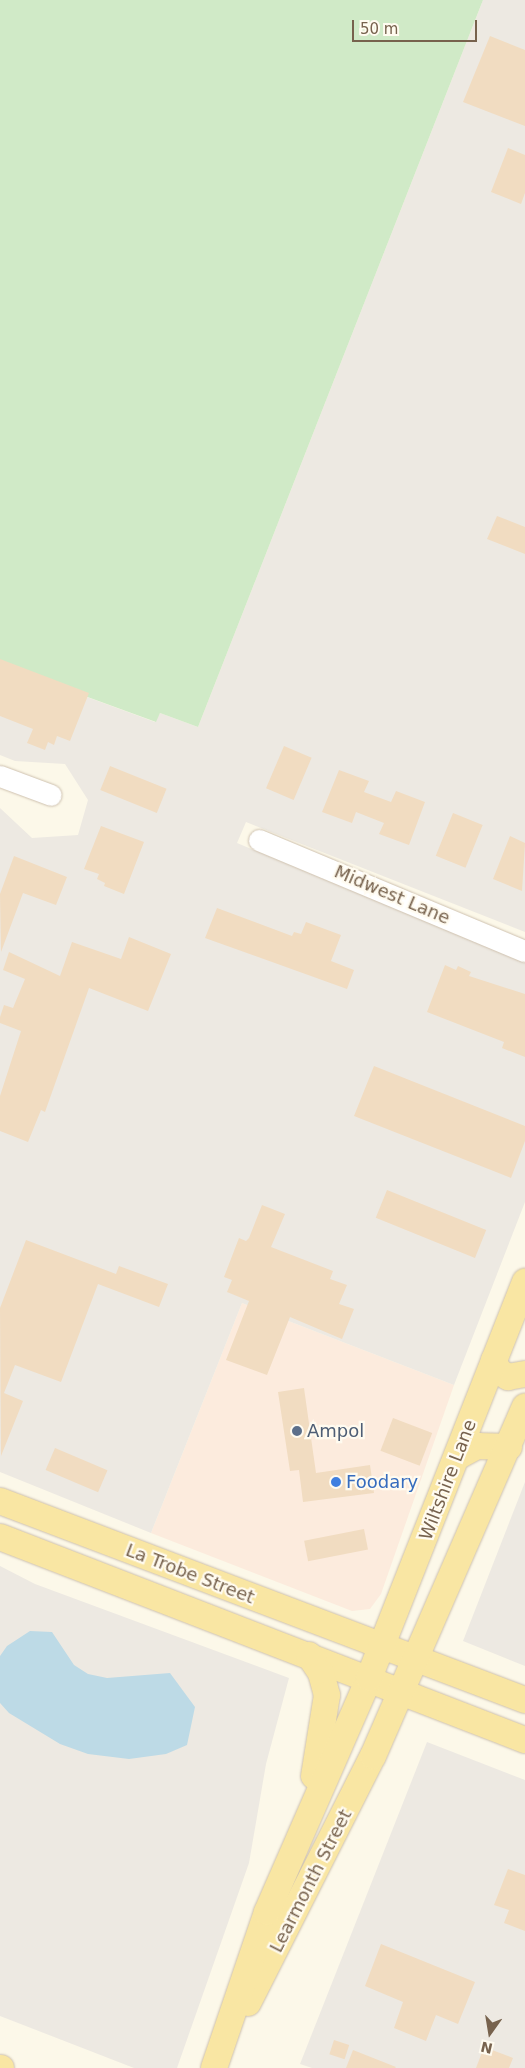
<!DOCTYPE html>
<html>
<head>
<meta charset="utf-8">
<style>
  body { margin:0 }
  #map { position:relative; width:525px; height:2068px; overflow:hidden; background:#fcf8e9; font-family:"DejaVu Sans",sans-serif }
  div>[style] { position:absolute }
  .commercial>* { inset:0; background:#fcebdd }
  .industrial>* { inset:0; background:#ede9e2 }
  .green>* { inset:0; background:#d0eac7 }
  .water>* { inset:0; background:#bddae6 }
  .building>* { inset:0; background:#f1dcc1; transform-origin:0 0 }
  .roads { filter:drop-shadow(0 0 1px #cec1af) drop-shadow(0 0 1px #cec1af) }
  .minor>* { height:21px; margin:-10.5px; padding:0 10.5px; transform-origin:10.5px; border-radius:10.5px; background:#fff }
  .major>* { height:26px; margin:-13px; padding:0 13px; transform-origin:13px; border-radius:13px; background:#f9e6a3 }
  .dots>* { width:14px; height:14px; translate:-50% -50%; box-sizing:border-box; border:2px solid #fffbf0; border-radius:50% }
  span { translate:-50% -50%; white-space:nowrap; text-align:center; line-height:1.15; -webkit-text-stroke:4.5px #fffbf0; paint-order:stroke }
  .street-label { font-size:18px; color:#77624d }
  .service-label { font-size:18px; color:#4e5e75 }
  .left { translate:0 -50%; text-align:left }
  .shop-label { font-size:18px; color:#366cbe }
  .north { position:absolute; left:465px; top:2008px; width:50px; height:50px; -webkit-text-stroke:4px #fffbf0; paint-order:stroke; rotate:193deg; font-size:14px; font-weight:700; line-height:20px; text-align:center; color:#77624d }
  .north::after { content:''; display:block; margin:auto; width:18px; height:22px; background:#77624d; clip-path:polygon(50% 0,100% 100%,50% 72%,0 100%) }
  .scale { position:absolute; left:352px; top:20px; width:125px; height:22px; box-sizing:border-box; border:2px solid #77624d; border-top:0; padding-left:6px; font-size:15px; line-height:18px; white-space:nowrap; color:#77624d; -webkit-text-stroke:4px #fffbf0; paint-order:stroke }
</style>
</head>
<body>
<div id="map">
  <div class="commercial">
    <div style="clip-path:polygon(242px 1303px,454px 1385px,381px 1594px,370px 1609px,352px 1611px,151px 1533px)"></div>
  </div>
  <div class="industrial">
    <div style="clip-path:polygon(483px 0,525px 0,525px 932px,246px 822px,237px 843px,525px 963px,525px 1202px,454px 1385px,242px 1303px,151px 1533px,0 1472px,0 808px,32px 838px,78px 835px,88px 800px,65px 764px,15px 761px,0 755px,0 665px,155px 722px,160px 713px,198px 727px)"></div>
    <div style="clip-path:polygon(525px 1482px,525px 1666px,463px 1641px)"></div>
    <div style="clip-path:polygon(0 1566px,35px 1584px,289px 1678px,266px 1764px,249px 1863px,177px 2068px,134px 2068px,0 2016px)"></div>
    <div style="clip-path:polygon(427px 1742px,525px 1780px,525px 2068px,312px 2068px,300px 2064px)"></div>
  </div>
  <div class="green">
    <div style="clip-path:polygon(0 0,483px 0,198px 727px,160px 713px,156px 722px,0 665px)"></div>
  </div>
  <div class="water">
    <div style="clip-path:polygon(30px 1631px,52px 1632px,74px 1665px,88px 1674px,107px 1678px,170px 1673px,195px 1707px,187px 1745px,166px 1754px,129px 1759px,88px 1754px,60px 1744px,9px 1713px,0 1703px,0 1656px,7px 1646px)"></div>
  </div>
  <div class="building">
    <div style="clip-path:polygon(490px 36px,525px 50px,525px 126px,463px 102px)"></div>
    <div style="clip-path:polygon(508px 148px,525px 155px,525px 193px,521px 204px,491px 192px)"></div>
    <div style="clip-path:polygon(497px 516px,525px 527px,525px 554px,487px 539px)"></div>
    <div style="clip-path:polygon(0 659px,89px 693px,70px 741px,57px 736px,54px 745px,48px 742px,45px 750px,27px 743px,33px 729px,0 716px)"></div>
    <div style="left:284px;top:746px;width:30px;height:46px;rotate:23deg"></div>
    <div style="left:110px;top:766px;width:61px;height:26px;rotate:22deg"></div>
    <div style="clip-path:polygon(339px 770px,369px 781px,364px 792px,391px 802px,396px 791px,425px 802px,409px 845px,379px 834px,384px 823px,356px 812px,352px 823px,322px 812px)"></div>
    <div style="left:453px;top:813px;width:32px;height:46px;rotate:22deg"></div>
    <div style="clip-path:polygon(101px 826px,144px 842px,124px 894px,104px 886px,105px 883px,97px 879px,99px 874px,84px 869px)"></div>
    <div style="clip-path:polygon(510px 836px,525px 843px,522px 891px,493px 879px)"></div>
    <div style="clip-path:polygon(14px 856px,67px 877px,56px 905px,23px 893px,1px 952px,0 894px)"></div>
    <div style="clip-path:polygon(217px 908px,292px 936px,294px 932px,301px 934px,306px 922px,341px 935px,331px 961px,354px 970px,347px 989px,205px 938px)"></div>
    <div style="clip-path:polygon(129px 937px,171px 954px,148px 1011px,89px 988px,45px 1112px,41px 1110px,28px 1142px,0 1131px,0 1096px,21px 1031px,0 1023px,0 1017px,4px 1005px,13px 1008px,25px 979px,3px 970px,9px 952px,60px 976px,72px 942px,121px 959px)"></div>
    <div style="clip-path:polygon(445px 965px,456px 970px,458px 966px,471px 972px,469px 976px,525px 994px,525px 1057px,502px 1048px,504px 1042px,427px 1012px)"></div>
    <div style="clip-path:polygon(374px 1066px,525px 1126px,525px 1141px,511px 1178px,354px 1116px)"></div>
    <div style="left:387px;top:1190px;width:107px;height:30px;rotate:22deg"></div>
    <div style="clip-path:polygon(262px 1205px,285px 1214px,271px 1247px,333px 1271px,330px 1279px,347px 1285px,339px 1304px,354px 1309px,342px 1339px,290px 1317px,267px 1375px,226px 1360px,249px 1301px,227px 1292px,232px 1280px,224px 1277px,239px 1238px,246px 1241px,249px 1238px)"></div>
    <div style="clip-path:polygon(26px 1240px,116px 1274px,119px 1266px,168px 1284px,159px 1307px,98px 1284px,61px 1382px,15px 1365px,4px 1393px,23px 1401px,1px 1456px,0 1308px)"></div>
    <div style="clip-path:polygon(304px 1388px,316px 1473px,370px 1465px,374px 1493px,303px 1502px,299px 1470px,290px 1471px,278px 1392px)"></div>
    <div style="left:393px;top:1418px;width:42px;height:35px;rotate:21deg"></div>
    <div style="left:55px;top:1448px;width:57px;height:24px;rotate:23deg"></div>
    <div style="left:364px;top:1529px;width:21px;height:61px;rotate:79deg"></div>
    <div style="clip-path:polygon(508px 1869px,525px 1875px,525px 1931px,504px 1923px,509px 1910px,494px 1905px)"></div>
    <div style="clip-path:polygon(381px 1944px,475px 1982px,458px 2024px,436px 2015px,426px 2041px,394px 2028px,403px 2002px,365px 1986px)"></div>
    <div style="left:334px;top:2040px;width:16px;height:15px;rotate:18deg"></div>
    <div style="clip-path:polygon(484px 2047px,513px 2058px,509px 2068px,476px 2068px)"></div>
    <div style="clip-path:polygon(353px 2050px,396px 2067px,395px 2068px,346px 2068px)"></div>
  </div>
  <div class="roads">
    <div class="minor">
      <div style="left:0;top:776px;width:54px;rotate:20.4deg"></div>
      <div style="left:259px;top:840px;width:288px;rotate:22.7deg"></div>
    </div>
    <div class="major">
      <div style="left:494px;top:1360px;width:12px;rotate:70deg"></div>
      <div style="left:498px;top:1371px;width:12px;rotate:31deg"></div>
      <div style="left:508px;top:1377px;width:17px;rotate:-10deg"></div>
      <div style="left:457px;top:1457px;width:23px;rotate:-29deg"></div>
      <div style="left:477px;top:1446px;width:32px;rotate:2deg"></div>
      <div style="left:0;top:1501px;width:561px;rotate:20.76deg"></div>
      <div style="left:0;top:1537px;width:563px;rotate:21.14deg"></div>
      <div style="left:309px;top:1655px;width:22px;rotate:56deg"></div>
      <div style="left:321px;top:1673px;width:23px;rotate:75deg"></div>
      <div style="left:327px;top:1695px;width:82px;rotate:99.1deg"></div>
      <div style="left:248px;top:2003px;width:277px;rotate:-63.2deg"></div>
      <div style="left:373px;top:1756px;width:381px;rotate:-66.5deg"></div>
      <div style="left:0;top:2068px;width:1px"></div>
      <div style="left:214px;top:2068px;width:165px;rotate:-71.2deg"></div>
      <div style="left:267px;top:1912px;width:255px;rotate:-66.4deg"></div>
      <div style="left:369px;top:1678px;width:426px;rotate:-68.5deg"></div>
    </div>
  </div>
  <div class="dots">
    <div style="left:297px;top:1431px;background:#5c6f8a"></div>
    <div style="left:336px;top:1482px;background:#3f7fe0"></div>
  </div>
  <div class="street-label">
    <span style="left:392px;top:895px;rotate:23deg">Midwest Lane</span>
    <span style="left:448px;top:1480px;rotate:-69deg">Wiltshire Lane</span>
    <span style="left:190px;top:1574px;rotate:21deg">La Trobe Street</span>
    <span style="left:311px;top:1881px;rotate:-63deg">Learmonth Street</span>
  </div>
  <div class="service-label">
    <span class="left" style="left:307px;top:1431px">Ampol</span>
  </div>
  <div class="shop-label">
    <span class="left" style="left:346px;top:1482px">Foodary</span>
  </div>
  <div class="north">N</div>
  <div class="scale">50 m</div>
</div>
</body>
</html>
